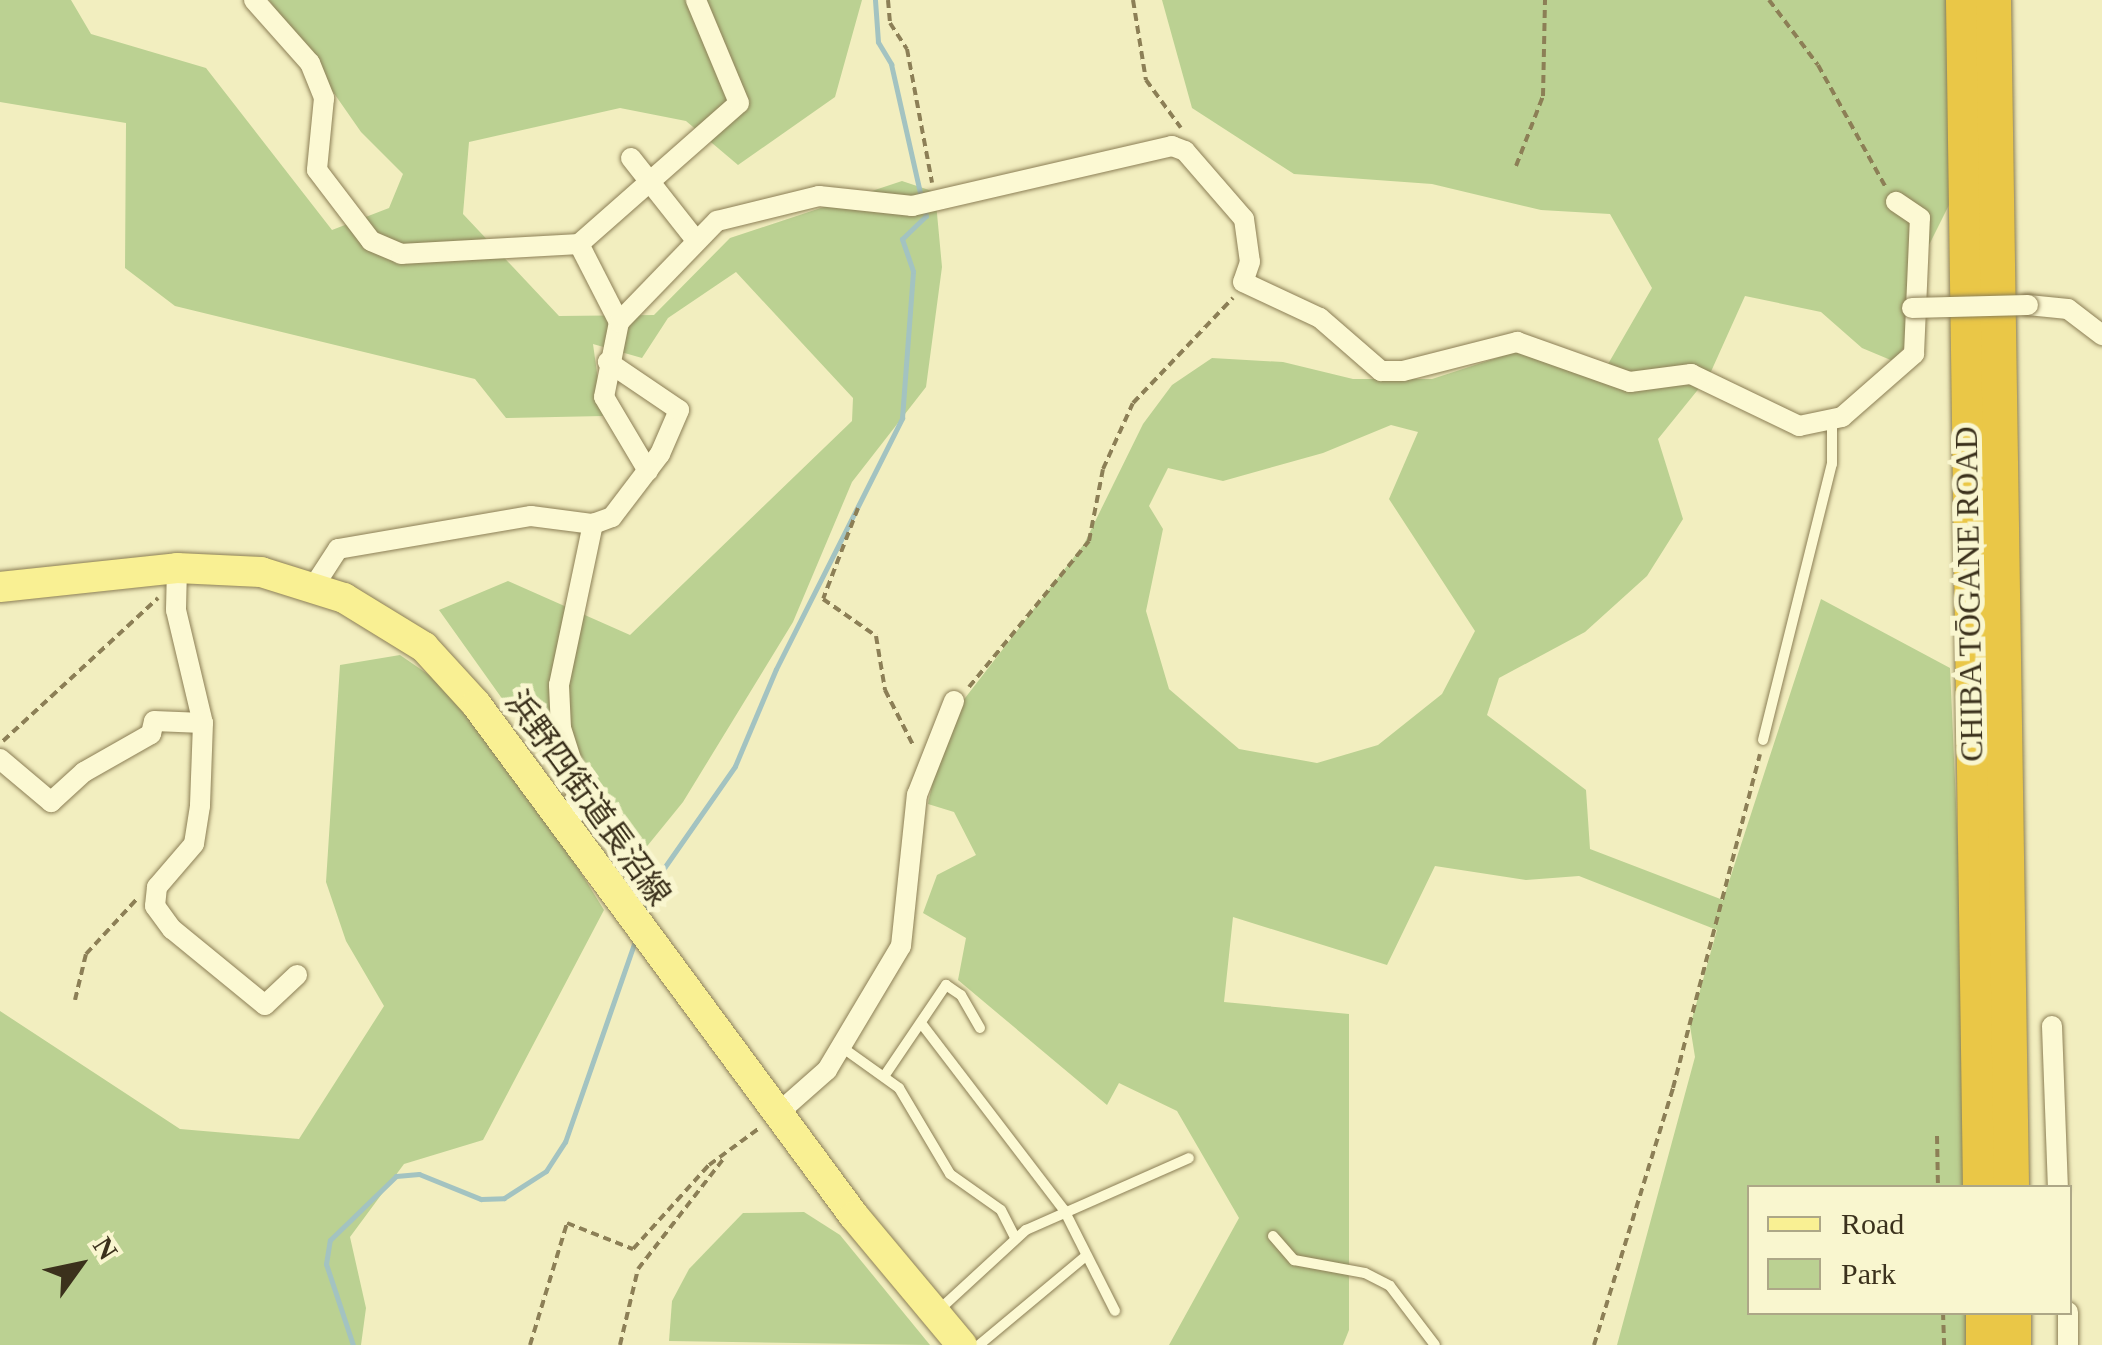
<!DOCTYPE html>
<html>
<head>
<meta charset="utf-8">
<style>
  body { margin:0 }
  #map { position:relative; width:2102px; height:1345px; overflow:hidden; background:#f2eebf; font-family:"Times New Roman","Noto Sans JP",serif }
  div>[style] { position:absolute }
  .green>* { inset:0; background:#bbd192 }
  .stream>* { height:5px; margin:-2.5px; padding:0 2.5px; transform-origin:2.5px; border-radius:2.5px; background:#a3c3c1 }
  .path>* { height:4px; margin-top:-2px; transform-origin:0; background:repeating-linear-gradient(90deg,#8c7f56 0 8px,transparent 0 13px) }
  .roads { filter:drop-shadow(0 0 2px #8c7f56) drop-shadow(0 0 2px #8c7f56) }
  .service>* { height:10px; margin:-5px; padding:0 5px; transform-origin:5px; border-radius:5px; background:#fcf9d3 }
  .minor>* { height:20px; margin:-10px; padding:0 10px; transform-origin:10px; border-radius:10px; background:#fcf9d3 }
  .primary>* { height:30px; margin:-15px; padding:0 15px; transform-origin:15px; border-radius:15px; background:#f9f093 }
  .motorway>* { height:35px; margin:-17.5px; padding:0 17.5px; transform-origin:17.5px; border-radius:17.5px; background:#eac747 }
  .bridges { filter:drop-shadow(0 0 2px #8c7f56) drop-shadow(0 0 2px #8c7f56) }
  .minor-bridge>* { height:20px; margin:-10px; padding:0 10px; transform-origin:10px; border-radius:10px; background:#fcf9d3 }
  span { translate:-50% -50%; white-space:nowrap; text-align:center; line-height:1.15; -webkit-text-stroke:10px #f9f6cf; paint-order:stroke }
  .street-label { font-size:32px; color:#3b311c }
  .legend { position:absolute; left:1747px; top:1185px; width:325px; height:130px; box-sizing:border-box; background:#f9f6cf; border:2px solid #ada787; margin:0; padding:12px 18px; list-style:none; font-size:30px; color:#3b311c }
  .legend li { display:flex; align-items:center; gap:20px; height:50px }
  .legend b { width:50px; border:2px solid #ada787 }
  .north { position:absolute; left:30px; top:1215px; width:100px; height:100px; -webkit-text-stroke:8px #f9f6cf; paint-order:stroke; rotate:57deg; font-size:28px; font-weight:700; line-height:40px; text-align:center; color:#3b311c }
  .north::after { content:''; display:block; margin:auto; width:35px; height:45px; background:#3b311c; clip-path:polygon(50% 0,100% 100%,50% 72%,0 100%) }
</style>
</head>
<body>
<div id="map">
  <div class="green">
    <div style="clip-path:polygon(0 0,71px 0,91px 34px,206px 68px,332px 230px,389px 208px,403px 174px,361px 132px,269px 0,862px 0,835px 97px,738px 165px,686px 121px,620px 108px,469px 142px,463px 214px,559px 316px,654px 315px,730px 238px,902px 181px,935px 192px,942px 267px,926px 387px,852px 482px,793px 622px,683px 802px,631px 866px,595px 829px,439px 610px,508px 581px,630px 635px,852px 421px,853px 398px,736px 272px,668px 318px,642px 358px,593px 344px,603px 416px,506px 418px,475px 379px,175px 306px,125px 268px,126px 123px,0 102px)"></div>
    <div style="clip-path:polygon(evenodd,1162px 0,1949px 0,1949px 205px,1929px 245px,1916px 333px,1893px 361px,1862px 348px,1821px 312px,1745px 296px,1709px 376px,1658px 439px,1683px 519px,1647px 576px,1585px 632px,1499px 678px,1487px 715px,1586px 790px,1590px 849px,1723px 900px,1821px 599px,1950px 668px,1973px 1187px,1750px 1188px,1750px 1312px,1972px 1313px,1972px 1345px,1617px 1345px,1695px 1057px,1690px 1026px,1717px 930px,1579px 876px,1526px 880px,1435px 866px,1387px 965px,1233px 917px,1224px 1002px,1349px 1014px,1349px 1330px,1343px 1345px,1169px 1345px,1239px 1218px,1177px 1111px,1119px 1083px,1107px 1105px,958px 980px,966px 938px,923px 913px,937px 875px,976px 855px,954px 812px,928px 804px,945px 724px,1084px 544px,1143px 424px,1172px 385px,1212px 358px,1283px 362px,1353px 379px,1432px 379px,1515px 352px,1569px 357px,1604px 371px,1652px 288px,1610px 214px,1541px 210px,1432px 184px,1294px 174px,1192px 108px,1162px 0,1391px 425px,1418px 432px,1389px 499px,1475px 631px,1442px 694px,1378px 745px,1317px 763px,1239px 749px,1169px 689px,1146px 611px,1163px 529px,1149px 506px,1168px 468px,1223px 481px,1323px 453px,1391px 425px)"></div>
    <div style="clip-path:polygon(400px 655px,461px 697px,506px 752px,604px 910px,483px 1140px,404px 1164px,350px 1237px,366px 1308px,361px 1345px,0 1345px,0 1011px,180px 1129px,299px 1139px,384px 1006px,346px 941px,326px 882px,340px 665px)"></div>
    <div style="clip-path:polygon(804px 1212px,840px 1235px,930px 1345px,669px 1341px,672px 1301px,689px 1269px,743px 1213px)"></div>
  </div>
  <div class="stream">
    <div style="left:875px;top:0;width:42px;rotate:85.9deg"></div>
    <div style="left:878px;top:42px;width:26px;rotate:59deg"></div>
    <div style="left:891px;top:64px;width:136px;rotate:77.3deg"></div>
    <div style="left:644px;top:914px;width:38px;rotate:-70deg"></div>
    <div style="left:657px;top:878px;width:136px;rotate:-55.1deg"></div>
    <div style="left:735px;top:766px;width:105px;rotate:-67.1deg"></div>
    <div style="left:776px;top:669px;width:281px;rotate:-63.3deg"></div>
    <div style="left:902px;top:418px;width:147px;rotate:-85.7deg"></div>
    <div style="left:913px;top:271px;width:34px;rotate:-109deg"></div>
    <div style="left:902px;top:239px;width:33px;rotate:-44deg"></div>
    <div style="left:926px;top:216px;width:9px;rotate:-103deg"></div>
    <div style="left:353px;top:1345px;width:85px;rotate:-108.4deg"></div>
    <div style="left:326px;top:1264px;width:24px;rotate:-81deg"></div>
    <div style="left:330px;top:1240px;width:92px;rotate:-44.1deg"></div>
    <div style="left:396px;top:1176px;width:23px;rotate:-5deg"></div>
    <div style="left:419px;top:1174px;width:67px;rotate:22deg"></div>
    <div style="left:481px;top:1199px;width:23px;rotate:-2deg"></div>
    <div style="left:504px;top:1198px;width:50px;rotate:-32.7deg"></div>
    <div style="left:546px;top:1171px;width:35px;rotate:-57deg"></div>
    <div style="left:565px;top:1142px;width:216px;rotate:-70.8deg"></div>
  </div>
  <div class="path">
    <div style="left:888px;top:0;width:23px;rotate:85deg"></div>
    <div style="left:890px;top:23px;width:31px;rotate:57deg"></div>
    <div style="left:907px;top:49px;width:136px;rotate:79.4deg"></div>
    <div style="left:1133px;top:0;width:81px;rotate:80.8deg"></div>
    <div style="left:1146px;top:80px;width:59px;rotate:53.9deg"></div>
    <div style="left:1769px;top:0;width:81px;rotate:53deg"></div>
    <div style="left:1818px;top:65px;width:138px;rotate:61deg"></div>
    <div style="left:1516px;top:166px;width:75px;rotate:-68.9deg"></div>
    <div style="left:1543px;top:96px;width:96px;rotate:-88.8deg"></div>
    <div style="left:858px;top:508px;width:97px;rotate:111deg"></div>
    <div style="left:823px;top:599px;width:65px;rotate:34.9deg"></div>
    <div style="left:876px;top:636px;width:55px;rotate:80.5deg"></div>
    <div style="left:885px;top:690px;width:64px;rotate:63deg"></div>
    <div style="left:969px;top:687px;width:189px;rotate:-50.6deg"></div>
    <div style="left:1089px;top:541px;width:73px;rotate:-79deg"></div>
    <div style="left:1103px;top:469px;width:72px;rotate:-65.6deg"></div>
    <div style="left:1133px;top:403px;width:145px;rotate:-46.4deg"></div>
    <div style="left:3px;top:741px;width:211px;rotate:-42.7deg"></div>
    <div style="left:75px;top:1000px;width:47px;rotate:-76.6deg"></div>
    <div style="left:86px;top:954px;width:74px;rotate:-47.2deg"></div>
    <div style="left:1937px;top:1136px;width:52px;rotate:88.9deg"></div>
    <div style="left:1943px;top:1312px;width:33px;rotate:88deg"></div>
    <div style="left:530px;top:1345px;width:127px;rotate:-73.1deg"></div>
    <div style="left:567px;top:1223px;width:71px;rotate:21.5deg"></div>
    <div style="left:633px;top:1249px;width:113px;rotate:-47.9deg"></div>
    <div style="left:709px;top:1165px;width:64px;rotate:-36.2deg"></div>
    <div style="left:620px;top:1345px;width:78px;rotate:-76.7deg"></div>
    <div style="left:638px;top:1269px;width:140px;rotate:-52.2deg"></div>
    <div style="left:1594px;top:1345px;width:269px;rotate:-72.9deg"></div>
    <div style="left:1673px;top:1088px;width:345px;rotate:-75.4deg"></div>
  </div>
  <div class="roads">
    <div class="service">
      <div style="left:1763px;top:740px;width:284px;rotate:-76deg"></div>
      <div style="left:1832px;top:464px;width:42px;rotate:-90deg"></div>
      <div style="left:921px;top:1023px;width:235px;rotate:52.6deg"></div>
      <div style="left:1064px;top:1210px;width:113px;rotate:63.2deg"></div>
      <div style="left:843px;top:1048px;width:69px;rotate:35.5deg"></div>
      <div style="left:899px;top:1088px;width:100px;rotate:59.3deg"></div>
      <div style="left:950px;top:1174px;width:62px;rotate:35.2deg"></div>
      <div style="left:1001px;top:1210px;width:31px;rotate:63deg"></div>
      <div style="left:885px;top:1075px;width:109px;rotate:-55.9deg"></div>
      <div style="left:946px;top:985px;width:18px;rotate:34deg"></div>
      <div style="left:961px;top:995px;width:38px;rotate:60deg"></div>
      <div style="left:1273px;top:1236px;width:32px;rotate:49deg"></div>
      <div style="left:1294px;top:1260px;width:72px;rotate:10.4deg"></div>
      <div style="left:1365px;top:1273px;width:28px;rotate:27deg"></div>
      <div style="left:1390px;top:1286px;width:74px;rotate:52.7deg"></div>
      <div style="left:940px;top:1309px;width:117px;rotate:-42.6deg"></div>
      <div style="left:1026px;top:1230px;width:178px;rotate:-23.8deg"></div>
      <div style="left:979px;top:1345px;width:139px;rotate:-39.8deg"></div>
    </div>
    <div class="minor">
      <div style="left:254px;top:0;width:84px;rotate:48.4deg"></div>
      <div style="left:310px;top:63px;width:38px;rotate:68deg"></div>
      <div style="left:324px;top:98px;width:72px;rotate:95.6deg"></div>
      <div style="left:317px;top:170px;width:89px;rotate:52.7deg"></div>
      <div style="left:371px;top:241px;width:33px;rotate:23deg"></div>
      <div style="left:401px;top:254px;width:178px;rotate:-3.2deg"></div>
      <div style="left:579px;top:244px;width:88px;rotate:62.9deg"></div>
      <div style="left:631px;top:158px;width:103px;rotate:51.7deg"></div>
      <div style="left:579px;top:244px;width:213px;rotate:-41.4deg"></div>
      <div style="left:739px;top:103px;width:112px;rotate:-112.7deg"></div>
      <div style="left:2028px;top:305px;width:40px;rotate:5.7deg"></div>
      <div style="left:2068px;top:309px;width:43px;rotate:37.4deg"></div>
      <div style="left:648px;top:471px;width:86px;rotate:-120.7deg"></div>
      <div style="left:604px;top:397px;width:76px;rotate:-78.7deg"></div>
      <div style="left:619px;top:322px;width:141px;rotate:-45.9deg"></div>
      <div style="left:717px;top:221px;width:105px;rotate:-13.8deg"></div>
      <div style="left:819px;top:196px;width:94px;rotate:6.1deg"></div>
      <div style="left:912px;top:206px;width:267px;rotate:-13deg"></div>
      <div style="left:1172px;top:146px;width:14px;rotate:21deg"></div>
      <div style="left:1185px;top:151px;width:90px;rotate:49.1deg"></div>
      <div style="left:1244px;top:219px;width:43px;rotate:82.1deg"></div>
      <div style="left:1250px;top:262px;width:21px;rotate:109deg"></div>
      <div style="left:1243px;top:282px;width:85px;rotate:25.1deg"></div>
      <div style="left:1320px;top:318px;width:81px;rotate:41deg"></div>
      <div style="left:1381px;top:371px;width:22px"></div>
      <div style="left:1403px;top:371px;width:118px;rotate:-14.3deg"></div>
      <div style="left:1517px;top:342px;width:120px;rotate:19.5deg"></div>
      <div style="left:1630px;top:382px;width:62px;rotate:-7.5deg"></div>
      <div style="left:1691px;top:374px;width:120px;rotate:25.7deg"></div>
      <div style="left:1799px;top:426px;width:44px;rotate:-11.8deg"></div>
      <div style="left:1842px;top:417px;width:96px;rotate:-41.2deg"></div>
      <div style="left:1914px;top:354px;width:136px;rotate:-87.5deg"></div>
      <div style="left:1920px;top:218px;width:29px;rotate:-146deg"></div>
      <div style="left:177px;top:568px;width:42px;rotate:91.4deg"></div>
      <div style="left:176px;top:610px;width:116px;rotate:76.6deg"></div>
      <div style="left:203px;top:723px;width:83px;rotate:92.1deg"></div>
      <div style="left:200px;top:806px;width:38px;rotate:99deg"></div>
      <div style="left:194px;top:844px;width:57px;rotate:130.7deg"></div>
      <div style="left:157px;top:887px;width:19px;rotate:96deg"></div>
      <div style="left:155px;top:906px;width:29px;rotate:54deg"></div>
      <div style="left:172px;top:929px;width:120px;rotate:39.3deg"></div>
      <div style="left:265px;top:1005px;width:44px;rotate:-43.2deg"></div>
      <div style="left:314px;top:586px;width:44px;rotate:-57deg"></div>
      <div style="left:338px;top:549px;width:196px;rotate:-9.7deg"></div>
      <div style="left:531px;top:516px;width:63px;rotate:7.4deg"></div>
      <div style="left:593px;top:524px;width:20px;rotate:-20deg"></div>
      <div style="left:612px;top:517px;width:79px;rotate:-52.7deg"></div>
      <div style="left:660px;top:454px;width:48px;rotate:-66.6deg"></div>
      <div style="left:679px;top:410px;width:86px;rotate:-145.9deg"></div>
      <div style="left:0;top:759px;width:67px;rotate:40.1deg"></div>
      <div style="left:51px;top:802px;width:45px;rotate:-42.3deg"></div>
      <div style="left:84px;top:772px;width:77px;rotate:-29.6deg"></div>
      <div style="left:151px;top:734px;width:13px;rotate:-77deg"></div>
      <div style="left:154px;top:721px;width:49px;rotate:2.3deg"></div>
      <div style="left:566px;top:828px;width:20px;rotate:-60deg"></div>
      <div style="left:576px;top:811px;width:33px;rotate:-88deg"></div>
      <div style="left:577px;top:778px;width:52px;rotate:-107.7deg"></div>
      <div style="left:561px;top:728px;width:43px;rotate:-92.7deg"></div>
      <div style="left:559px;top:685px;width:165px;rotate:-78.1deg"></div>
      <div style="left:2052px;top:1026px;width:162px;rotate:87.9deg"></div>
      <div style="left:776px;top:1115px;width:68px;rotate:-41.4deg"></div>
      <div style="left:827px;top:1070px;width:144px;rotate:-59.2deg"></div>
      <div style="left:901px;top:946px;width:152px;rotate:-84deg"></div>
      <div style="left:917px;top:795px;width:101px;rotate:-68.5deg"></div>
      <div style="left:2068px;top:1312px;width:33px;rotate:90deg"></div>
    </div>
    <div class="primary">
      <div style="left:0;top:587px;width:178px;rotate:-6.1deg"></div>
      <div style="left:177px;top:568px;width:84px;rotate:2.7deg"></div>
      <div style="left:261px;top:572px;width:87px;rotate:17.4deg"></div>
      <div style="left:344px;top:598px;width:94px;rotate:31.5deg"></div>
      <div style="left:424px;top:647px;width:77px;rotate:47.6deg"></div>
      <div style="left:476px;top:704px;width:636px;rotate:53.56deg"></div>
      <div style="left:854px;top:1216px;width:168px;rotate:50.1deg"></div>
    </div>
    <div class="motorway">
      <div style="left:1963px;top:0;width:1188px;rotate:89.18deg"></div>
      <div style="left:1993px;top:0;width:1188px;rotate:89.13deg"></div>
      <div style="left:1983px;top:1312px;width:33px;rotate:90deg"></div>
      <div style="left:2013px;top:1312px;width:33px;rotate:90deg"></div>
    </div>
  </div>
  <div class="bridges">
    <div class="minor-bridge">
      <div style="left:1912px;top:308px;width:116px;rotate:-1.5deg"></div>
    </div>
  </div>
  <div class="street-label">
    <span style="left:1969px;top:594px;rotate:-91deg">CHIBA TŌGANE ROAD</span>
    <span style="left:588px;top:798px;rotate:54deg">浜野四街道長沼線</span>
  </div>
  <ul class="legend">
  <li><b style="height:12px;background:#f9f093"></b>Road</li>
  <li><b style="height:28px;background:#bbd192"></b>Park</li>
  </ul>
  <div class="north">N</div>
</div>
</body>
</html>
